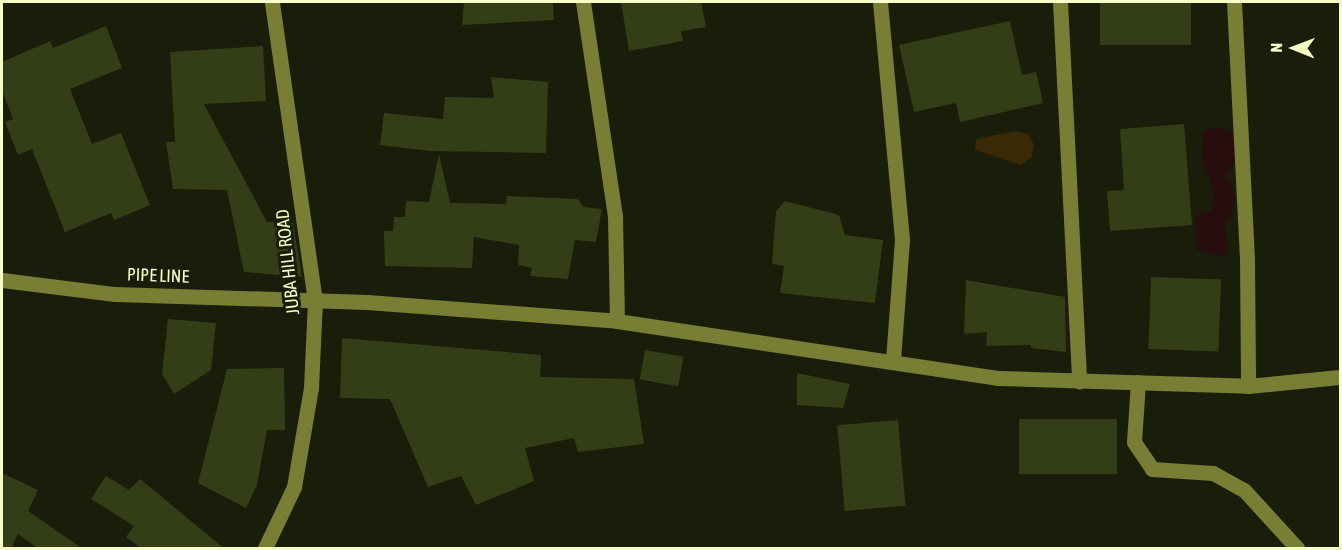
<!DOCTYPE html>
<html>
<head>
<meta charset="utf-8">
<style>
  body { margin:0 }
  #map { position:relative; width:1342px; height:550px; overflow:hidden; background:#191d0a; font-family:"Asap Condensed",sans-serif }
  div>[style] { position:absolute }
  .green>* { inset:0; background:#270d0d }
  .water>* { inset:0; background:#3a2906 }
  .building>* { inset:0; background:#343e16; transform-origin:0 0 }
  .minor>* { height:15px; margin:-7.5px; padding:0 7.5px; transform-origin:7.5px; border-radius:7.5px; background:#787e33 }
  span { translate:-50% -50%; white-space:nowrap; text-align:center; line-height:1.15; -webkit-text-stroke:6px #191d0a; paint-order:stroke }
  .street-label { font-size:18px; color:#f6ffc6 }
  .frame { position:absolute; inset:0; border:3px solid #f6ffc6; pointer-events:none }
  .north { position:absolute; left:1264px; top:18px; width:60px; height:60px; -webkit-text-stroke:4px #191d0a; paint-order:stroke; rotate:271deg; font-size:16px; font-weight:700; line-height:24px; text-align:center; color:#f6ffc6 }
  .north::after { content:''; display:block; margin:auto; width:21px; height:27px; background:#f6ffc6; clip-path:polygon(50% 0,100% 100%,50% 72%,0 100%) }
</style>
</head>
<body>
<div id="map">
  <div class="green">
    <div style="clip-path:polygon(1222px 128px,1231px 131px,1240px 142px,1243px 162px,1234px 163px,1226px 176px,1234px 187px,1234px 210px,1224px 229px,1228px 247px,1225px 256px,1197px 250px,1195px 216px,1211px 211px,1214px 190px,1202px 161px,1204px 130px)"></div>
  </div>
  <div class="water">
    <div style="clip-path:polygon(1015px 131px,1028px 134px,1034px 145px,1032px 157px,1021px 165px,975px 150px,976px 139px)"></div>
  </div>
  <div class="building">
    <div style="clip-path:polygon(464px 2px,553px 2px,554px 20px,462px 25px)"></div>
    <div style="clip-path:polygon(621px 2px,701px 2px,706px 27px,681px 31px,683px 41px,629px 51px)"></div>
    <div style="left:1100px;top:2px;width:91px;height:43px"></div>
    <div style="clip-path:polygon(1010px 21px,1022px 75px,1036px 72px,1043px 103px,960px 122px,956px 103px,914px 112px,899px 45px)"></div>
    <div style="clip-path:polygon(106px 26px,122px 68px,70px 89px,92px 144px,121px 133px,150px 205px,114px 220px,111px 213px,65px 232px,32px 149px,18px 155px,5px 122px,13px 119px,2px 90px,2px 62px,50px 41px,53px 48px)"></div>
    <div style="clip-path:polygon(263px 46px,266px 101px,204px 104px,267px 222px,293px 223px,302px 277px,244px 272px,227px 190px,173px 189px,166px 142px,175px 142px,170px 52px)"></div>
    <div style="clip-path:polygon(491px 77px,548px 82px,546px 153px,431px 151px,380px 145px,384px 113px,443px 119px,445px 97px,494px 98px)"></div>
    <div style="clip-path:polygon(1184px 124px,1192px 225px,1110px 231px,1107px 191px,1124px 190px,1120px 129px)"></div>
    <div style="clip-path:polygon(439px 154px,450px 203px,506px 204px,507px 196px,578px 199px,583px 207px,602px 209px,596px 242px,575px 240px,568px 279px,530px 276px,532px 268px,518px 265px,519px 245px,474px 237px,472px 268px,385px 266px,384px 231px,393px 231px,394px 217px,405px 217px,406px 201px,429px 202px)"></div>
    <div style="clip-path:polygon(785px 201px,839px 215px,845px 235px,883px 240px,875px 303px,780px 293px,784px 266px,772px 264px,776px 211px)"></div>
    <div style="left:1151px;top:277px;width:70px;height:72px;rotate:2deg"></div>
    <div style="clip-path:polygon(966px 280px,1065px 297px,1066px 352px,1031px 348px,1031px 345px,986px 346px,987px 332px,964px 334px)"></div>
    <div style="clip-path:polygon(168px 319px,216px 323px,211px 370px,174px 394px,162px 374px)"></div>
    <div style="clip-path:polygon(342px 338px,541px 355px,540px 377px,634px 379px,644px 444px,578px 452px,574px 438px,525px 448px,534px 481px,476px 505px,461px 476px,428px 487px,390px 399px,340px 398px)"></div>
    <div style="left:645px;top:350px;width:39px;height:30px;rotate:10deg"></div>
    <div style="clip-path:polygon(284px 368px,285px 430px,267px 430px,257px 485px,246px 508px,198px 483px,227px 369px)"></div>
    <div style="clip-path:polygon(797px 373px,850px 384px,843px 408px,797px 405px)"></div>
    <div style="left:1117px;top:419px;width:55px;height:98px;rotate:90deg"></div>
    <div style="left:898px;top:420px;width:86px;height:61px;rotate:85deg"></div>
    <div style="clip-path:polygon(2px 473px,38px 490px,28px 511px,83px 549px,39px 549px,18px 534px,11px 549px,2px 549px)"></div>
    <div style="clip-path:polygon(106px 476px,129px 490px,140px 479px,225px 549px,142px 549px,126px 537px,134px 526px,91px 499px)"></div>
  </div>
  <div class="minor">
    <div style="left:583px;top:2px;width:216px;rotate:81.5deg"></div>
    <div style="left:615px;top:216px;width:105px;rotate:88.9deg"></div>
    <div style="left:880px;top:2px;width:239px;rotate:84.7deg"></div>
    <div style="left:902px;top:240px;width:121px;rotate:94.3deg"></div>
    <div style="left:1060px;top:2px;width:380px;rotate:87.1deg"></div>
    <div style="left:1234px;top:2px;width:258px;rotate:87.1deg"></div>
    <div style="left:1247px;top:260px;width:126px;rotate:89.5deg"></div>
    <div style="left:2px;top:280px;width:114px;rotate:7.1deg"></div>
    <div style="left:115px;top:294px;width:252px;rotate:1.8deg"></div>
    <div style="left:367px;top:302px;width:251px;rotate:4.3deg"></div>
    <div style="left:617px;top:321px;width:386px;rotate:8.5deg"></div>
    <div style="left:999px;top:378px;width:249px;rotate:1.8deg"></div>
    <div style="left:1248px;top:386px;width:92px;rotate:-5.6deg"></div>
    <div style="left:1138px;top:382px;width:60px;rotate:93.8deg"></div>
    <div style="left:1134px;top:442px;width:32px;rotate:56deg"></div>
    <div style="left:1152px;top:469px;width:61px;rotate:3.8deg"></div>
    <div style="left:1213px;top:473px;width:35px;rotate:29deg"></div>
    <div style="left:1244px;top:490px;width:79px;rotate:47.6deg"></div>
    <div style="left:265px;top:548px;width:68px;rotate:-64.6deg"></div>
    <div style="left:294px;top:487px;width:100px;rotate:-80.3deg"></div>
    <div style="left:311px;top:388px;width:87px;rotate:-87.4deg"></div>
    <div style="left:315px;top:301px;width:302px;rotate:-98.2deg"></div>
  </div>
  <div class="street-label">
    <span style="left:288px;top:262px;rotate:-96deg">JUBA HILL ROAD</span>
    <span style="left:158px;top:276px;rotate:2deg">PIPE LINE</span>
  </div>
  <div class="frame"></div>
  <div class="north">N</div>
</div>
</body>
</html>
